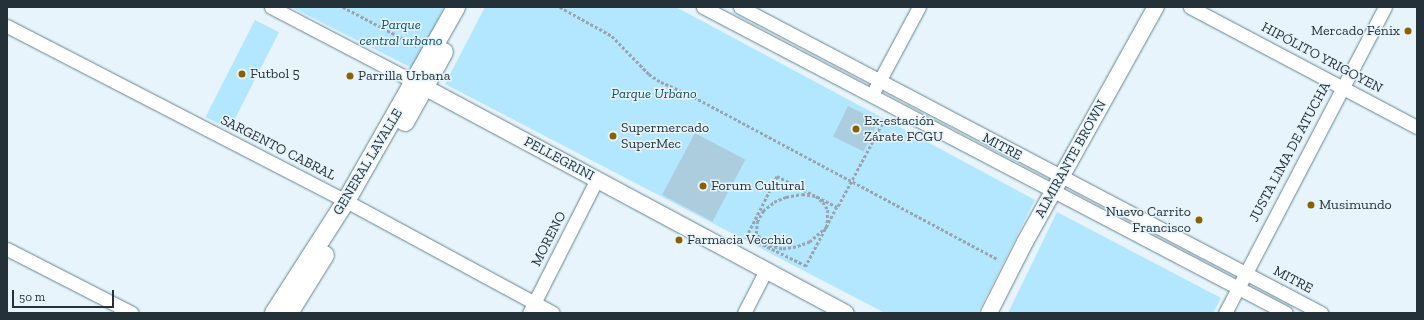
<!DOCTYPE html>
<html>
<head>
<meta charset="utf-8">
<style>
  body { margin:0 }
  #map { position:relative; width:1424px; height:320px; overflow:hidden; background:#e7f4fb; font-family:"Zilla Slab",serif }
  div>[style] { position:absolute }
  .green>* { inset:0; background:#b3e6ff; transform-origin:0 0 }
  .building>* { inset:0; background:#abcdde; transform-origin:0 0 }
  .path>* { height:2.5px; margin-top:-1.25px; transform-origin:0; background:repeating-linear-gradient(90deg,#98a5ac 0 3px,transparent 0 5px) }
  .roads { filter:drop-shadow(0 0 1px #648493) drop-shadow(0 0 1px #648493) }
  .minor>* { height:13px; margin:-6.5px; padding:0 6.5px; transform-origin:6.5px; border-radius:6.5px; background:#fff }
  .tertiary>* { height:16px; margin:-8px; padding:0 8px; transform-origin:8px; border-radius:8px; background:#fff }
  .secondary>* { height:18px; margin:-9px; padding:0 9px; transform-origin:9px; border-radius:9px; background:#fff }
  .dots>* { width:11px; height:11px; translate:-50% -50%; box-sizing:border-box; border:2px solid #e7f4fb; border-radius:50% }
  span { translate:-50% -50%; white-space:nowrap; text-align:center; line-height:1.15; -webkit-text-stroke:3px #e7f4fb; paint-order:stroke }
  .park-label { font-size:14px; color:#08526c; font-style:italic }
  .poi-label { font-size:14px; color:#243138 }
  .right { translate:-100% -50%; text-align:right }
  .left { translate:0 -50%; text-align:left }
  .street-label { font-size:14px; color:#243138 }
  .frame { position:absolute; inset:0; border:8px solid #243138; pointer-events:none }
  .scale { position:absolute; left:12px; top:290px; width:102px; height:18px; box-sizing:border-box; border:2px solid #243138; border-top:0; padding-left:5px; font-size:12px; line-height:14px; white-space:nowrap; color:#243138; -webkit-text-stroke:3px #e7f4fb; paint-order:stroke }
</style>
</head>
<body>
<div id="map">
  <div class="green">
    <div style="clip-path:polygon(291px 7px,444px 7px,414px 69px)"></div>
    <div style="clip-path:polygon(485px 7px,676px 7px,1035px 200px,978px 313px,885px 313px,445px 84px)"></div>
    <div style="left:255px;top:20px;width:27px;height:109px;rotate:27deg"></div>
    <div style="clip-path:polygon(1057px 212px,1221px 298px,1213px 313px,1008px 313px)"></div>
  </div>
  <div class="building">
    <div style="left:848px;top:106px;width:34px;height:34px;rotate:26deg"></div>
    <div style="left:695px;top:133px;width:57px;height:70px;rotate:28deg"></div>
  </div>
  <div class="path">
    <div style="left:343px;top:7px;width:84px;rotate:27.8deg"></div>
    <div style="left:560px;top:7px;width:60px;rotate:29.1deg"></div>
    <div style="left:612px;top:36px;width:53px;rotate:45.8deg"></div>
    <div style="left:649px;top:74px;width:14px;rotate:34deg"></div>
    <div style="left:661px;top:82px;width:36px;rotate:24deg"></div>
    <div style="left:694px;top:97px;width:344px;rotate:28.1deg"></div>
    <div style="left:777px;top:176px;width:68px;rotate:27.3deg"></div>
    <div style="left:837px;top:207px;width:67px;rotate:117.7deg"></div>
    <div style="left:806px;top:266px;width:67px;rotate:-154.2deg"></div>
    <div style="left:746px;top:237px;width:68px;rotate:-63.1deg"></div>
    <div style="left:802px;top:194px;width:14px;rotate:8deg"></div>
    <div style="left:816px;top:196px;width:9px;rotate:41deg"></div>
    <div style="left:823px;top:202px;width:9px;rotate:58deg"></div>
    <div style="left:828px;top:210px;width:17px;rotate:93deg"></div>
    <div style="left:827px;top:227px;width:23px;rotate:139deg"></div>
    <div style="left:810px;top:242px;width:15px;rotate:160deg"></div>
    <div style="left:796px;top:247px;width:14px;rotate:172deg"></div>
    <div style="left:782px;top:249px;width:16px;rotate:-165deg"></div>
    <div style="left:767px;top:245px;width:16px;rotate:-135deg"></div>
    <div style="left:756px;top:234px;width:12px;rotate:-85deg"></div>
    <div style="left:757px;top:222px;width:13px;rotate:-61deg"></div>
    <div style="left:763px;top:211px;width:14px;rotate:-39deg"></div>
    <div style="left:774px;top:202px;width:13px;rotate:-23deg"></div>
    <div style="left:786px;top:197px;width:16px;rotate:-11deg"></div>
    <div style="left:838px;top:206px;width:95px;rotate:-61.8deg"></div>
  </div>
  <div class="roads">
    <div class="minor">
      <div style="left:271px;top:7px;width:168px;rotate:27.6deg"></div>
      <div style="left:703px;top:7px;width:658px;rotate:27.69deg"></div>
      <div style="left:740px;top:7px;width:657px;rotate:27.77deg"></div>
      <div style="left:1190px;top:7px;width:257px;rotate:27.9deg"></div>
      <div style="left:7px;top:26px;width:382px;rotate:27.3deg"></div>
      <div style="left:346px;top:201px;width:235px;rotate:28.4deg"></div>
      <div style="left:875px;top:89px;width:93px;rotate:-61.8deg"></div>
      <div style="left:7px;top:249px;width:140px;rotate:27.1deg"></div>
      <div style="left:529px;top:313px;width:150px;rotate:-63.1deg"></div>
      <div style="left:744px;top:313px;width:48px;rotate:-62.9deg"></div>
      <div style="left:1225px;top:313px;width:345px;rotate:-62.4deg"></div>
    </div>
    <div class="tertiary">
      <div style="left:426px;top:88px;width:476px;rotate:28.2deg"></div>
      <div style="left:989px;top:313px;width:80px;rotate:-63.1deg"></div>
      <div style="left:1025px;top:242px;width:269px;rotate:-60.9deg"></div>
    </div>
    <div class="secondary">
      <div style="left:405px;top:122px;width:80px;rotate:-60.9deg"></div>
      <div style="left:274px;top:313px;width:133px;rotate:-57.3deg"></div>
      <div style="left:346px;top:201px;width:223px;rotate:-60.4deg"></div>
      <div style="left:289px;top:313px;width:68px;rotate:-58.2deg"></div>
    </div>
  </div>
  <div class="dots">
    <div style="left:1408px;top:31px;background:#8a6101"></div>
    <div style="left:242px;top:74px;background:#8a6101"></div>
    <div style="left:350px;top:76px;background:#8a6101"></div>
    <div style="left:856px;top:129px;background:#8a6101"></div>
    <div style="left:613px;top:136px;background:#8a6101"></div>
    <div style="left:703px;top:186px;background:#8a6101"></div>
    <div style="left:1311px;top:205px;background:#8a6101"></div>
    <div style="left:1199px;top:220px;background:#8a6101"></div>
    <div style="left:679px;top:240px;background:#8a6101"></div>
  </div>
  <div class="park-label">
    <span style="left:401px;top:33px">Parque<br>central urbano</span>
    <span style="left:654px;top:94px">Parque Urbano</span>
  </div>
  <div class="poi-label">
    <span class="right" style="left:1400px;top:31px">Mercado Fénix</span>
    <span class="left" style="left:250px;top:74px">Futbol 5</span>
    <span class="left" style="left:358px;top:76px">Parrilla Urbana</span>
    <span class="left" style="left:864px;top:129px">Ex-estación<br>Zárate FCGU</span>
    <span class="left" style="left:621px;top:136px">Supermercado<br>SuperMec</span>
    <span class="left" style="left:711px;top:186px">Forum Cultural</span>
    <span class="left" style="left:1319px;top:205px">Musimundo</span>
    <span class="right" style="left:1191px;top:220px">Nuevo Carrito<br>Francisco</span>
    <span class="left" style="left:687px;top:240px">Farmacia Vecchio</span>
  </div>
  <div class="street-label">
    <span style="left:1322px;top:58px;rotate:28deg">HIPÓLITO YRIGOYEN</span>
    <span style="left:1002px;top:147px;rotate:28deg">MITRE</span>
    <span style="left:278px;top:148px;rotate:27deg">SARGENTO CABRAL</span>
    <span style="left:1290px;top:152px;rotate:-62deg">JUSTA LIMA DE ATUCHA</span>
    <span style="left:559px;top:159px;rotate:28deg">PELLEGRINI</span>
    <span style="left:1071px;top:159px;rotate:-61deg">ALMIRANTE BROWN</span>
    <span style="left:368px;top:162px;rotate:-59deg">GENERAL LAVALLE</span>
    <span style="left:549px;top:239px;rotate:-63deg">MORENO</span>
    <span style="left:1293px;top:280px;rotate:28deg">MITRE</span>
  </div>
  <div class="frame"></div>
  <div class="scale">50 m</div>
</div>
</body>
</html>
